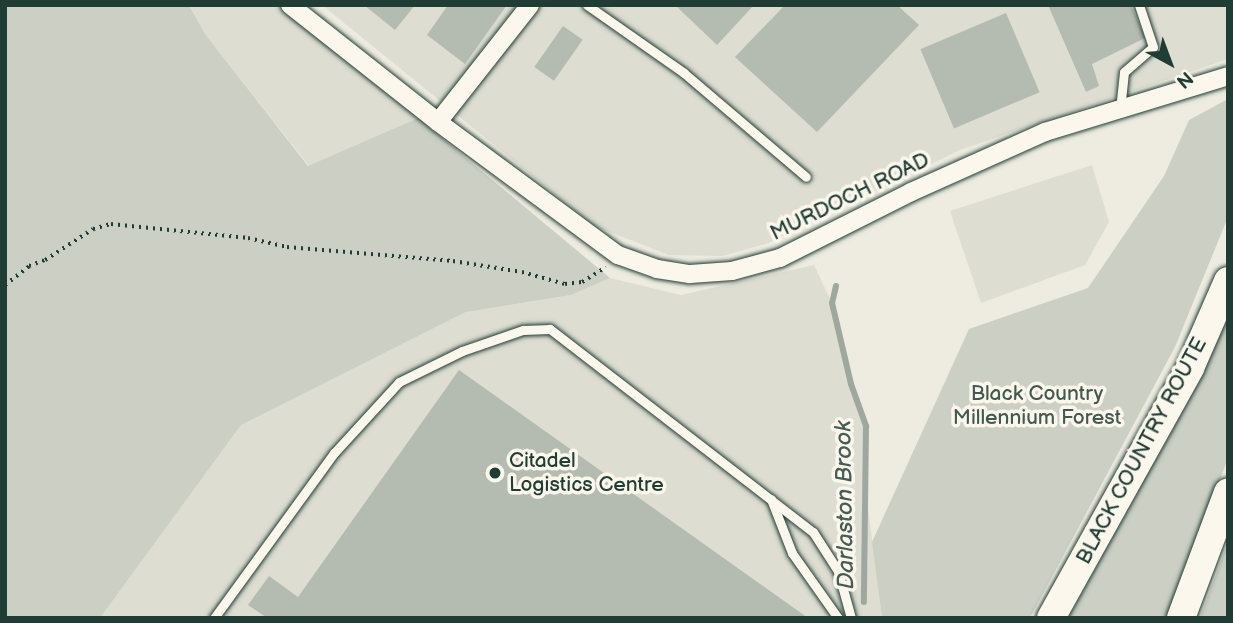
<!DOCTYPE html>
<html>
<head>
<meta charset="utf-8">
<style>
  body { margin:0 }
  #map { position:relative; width:1233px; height:623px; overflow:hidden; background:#eeece1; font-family:"Balsamiq Sans",sans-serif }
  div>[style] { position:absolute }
  .built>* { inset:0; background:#ddddd2 }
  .green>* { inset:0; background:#cbcfc4 }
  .stream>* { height:6px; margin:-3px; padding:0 3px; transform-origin:3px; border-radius:3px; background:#9fa89f }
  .building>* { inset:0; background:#b4bbb0; transform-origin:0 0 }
  .path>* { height:3.5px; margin-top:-1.75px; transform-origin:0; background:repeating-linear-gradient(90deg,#1f3d34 0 2px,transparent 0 7px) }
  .roads { filter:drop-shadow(0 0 2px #1f3d34) drop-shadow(0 0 2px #1f3d34) }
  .service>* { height:9px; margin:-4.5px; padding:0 4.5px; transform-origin:4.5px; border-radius:4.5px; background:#fbf7ec }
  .minor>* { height:18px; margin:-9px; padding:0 9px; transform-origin:9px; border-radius:9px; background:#fbf7ec }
  .trunk>* { height:28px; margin:-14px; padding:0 14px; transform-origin:14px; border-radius:14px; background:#fbf7ec }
  .dots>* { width:19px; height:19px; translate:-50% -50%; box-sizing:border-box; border:4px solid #fbf7ec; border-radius:50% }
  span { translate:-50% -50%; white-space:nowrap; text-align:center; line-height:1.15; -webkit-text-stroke:7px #fbf7ec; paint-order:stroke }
  .street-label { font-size:21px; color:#1f3d34 }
  .park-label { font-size:21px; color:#415a51 }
  .poi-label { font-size:21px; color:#1f3d34 }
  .left { translate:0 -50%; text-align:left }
  .water-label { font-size:23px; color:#455d54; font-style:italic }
  .frame { position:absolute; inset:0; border:7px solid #1f3d34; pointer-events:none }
  .north { position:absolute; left:1135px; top:28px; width:70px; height:70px; -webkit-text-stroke:5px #fbf7ec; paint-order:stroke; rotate:139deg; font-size:19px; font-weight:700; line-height:28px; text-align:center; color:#1f3d34 }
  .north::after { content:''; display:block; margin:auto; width:24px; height:32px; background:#1f3d34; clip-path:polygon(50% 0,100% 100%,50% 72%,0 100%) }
</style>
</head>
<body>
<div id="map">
  <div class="built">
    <div style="clip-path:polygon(189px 5px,279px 5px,418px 118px,309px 166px,205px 34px)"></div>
    <div style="clip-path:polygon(322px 5px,1228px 5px,1228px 59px,960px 150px,766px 244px,722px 256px,669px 255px,594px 226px)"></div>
    <div style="clip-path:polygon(1092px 165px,1109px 222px,1085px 265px,981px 303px,950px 211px)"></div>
    <div style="clip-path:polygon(814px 265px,832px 303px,851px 384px,866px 426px,865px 483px,882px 618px,100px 618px,241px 425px,466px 312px,571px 295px,610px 278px,681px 295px)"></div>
  </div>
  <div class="green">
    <div style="clip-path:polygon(5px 5px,189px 5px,205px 34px,308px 166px,418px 118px,610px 278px,571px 295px,466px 312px,241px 425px,100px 618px,5px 618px)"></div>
    <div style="clip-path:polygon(1228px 99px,1228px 217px,1175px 347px,1030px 618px,882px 618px,872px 542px,969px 329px,1088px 288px,1164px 176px,1189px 120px)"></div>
    <div style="clip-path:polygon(1228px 308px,1228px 458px,1168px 618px,1063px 618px)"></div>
    <div style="clip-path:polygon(1228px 543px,1228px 618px,1200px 618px,1225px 550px)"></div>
  </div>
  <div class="stream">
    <div style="left:836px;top:286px;width:17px;rotate:103deg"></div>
    <div style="left:832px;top:303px;width:83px;rotate:76.8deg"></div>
    <div style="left:851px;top:384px;width:45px;rotate:70.3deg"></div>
    <div style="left:866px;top:426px;width:176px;rotate:90.7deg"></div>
  </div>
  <div class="building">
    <div style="clip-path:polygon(364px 5px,415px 5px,395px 30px)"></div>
    <div style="clip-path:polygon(448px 5px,507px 5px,465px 64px,427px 35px)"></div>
    <div style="clip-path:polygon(675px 5px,754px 5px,717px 45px)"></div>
    <div style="clip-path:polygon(785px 5px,897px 5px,919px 25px,817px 132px,735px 57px)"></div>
    <div style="clip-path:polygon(1048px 5px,1131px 5px,1145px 38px,1092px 64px,1099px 86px,1086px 92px)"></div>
    <div style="left:1006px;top:13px;width:86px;height:93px;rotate:67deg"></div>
    <div style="left:563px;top:26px;width:24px;height:50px;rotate:35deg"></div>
    <div style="clip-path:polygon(459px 370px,808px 618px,267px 618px,248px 605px,269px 576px,298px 597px)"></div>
  </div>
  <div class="path">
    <div style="left:5px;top:285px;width:31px;rotate:-38deg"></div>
    <div style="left:29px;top:266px;width:17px;rotate:-21deg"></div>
    <div style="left:45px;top:260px;width:57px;rotate:-32.9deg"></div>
    <div style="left:93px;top:229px;width:19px;rotate:-16deg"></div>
    <div style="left:111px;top:224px;width:138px;rotate:5.8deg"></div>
    <div style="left:248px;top:238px;width:40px;rotate:13deg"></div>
    <div style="left:287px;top:247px;width:167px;rotate:4.8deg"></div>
    <div style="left:453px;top:261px;width:70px;rotate:9.1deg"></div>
    <div style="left:522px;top:272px;width:45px;rotate:15.6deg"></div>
    <div style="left:565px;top:284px;width:17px;rotate:-7deg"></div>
    <div style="left:582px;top:282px;width:28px;rotate:-32deg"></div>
  </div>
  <div class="roads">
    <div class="service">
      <div style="left:587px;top:5px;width:118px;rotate:35deg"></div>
      <div style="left:684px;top:73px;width:160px;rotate:40.4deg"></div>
      <div style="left:1120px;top:110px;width:38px;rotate:-84deg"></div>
      <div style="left:1124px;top:72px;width:38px;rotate:-41deg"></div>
      <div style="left:1153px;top:47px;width:44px;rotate:-108.4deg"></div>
      <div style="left:771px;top:499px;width:58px;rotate:68.7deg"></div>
      <div style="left:792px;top:553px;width:80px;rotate:54.7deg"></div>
      <div style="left:214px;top:618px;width:204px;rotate:-54deg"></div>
      <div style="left:334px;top:453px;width:96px;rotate:-47.5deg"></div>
      <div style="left:399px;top:382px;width:70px;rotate:-26.2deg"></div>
      <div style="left:462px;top:351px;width:65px;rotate:-19deg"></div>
      <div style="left:523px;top:330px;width:27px;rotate:-2deg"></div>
      <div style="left:550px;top:329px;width:332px;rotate:37.7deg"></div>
      <div style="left:813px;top:532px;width:46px;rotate:57.3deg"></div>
      <div style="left:838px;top:571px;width:49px;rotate:74.5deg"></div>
    </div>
    <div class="minor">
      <div style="left:290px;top:5px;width:189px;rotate:38.3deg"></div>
      <div style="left:438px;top:122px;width:149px;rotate:-51.8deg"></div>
      <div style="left:438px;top:122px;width:224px;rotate:36.5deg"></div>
      <div style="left:618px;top:255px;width:41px;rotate:19.7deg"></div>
      <div style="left:657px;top:269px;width:33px;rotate:9deg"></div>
      <div style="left:690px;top:274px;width:42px;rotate:-4.1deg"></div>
      <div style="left:732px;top:271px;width:50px;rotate:-15.2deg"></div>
      <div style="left:780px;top:258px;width:147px;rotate:-26.7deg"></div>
      <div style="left:911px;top:192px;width:147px;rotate:-24.1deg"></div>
      <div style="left:1045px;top:132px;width:191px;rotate:-17deg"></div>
    </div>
    <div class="trunk">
      <div style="left:1051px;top:618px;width:286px;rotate:-60.9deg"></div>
      <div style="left:1190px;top:368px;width:95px;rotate:-66.4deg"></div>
      <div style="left:1181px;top:618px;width:134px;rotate:-69.5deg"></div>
    </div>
  </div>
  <div class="dots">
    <div style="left:495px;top:473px;background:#1f3d34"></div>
  </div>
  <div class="street-label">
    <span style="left:850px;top:197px;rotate:-26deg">MURDOCH ROAD</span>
    <span style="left:1142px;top:451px;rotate:-62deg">BLACK COUNTRY ROUTE</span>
  </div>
  <div class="park-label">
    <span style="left:1037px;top:406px">Black Country<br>Millennium Forest</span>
  </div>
  <div class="poi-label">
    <span class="left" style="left:509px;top:473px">Citadel<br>Logistics Centre</span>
  </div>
  <div class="water-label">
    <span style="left:845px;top:505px;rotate:-91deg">Darlaston Brook</span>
  </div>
  <div class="frame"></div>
  <div class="north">N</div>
</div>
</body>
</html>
